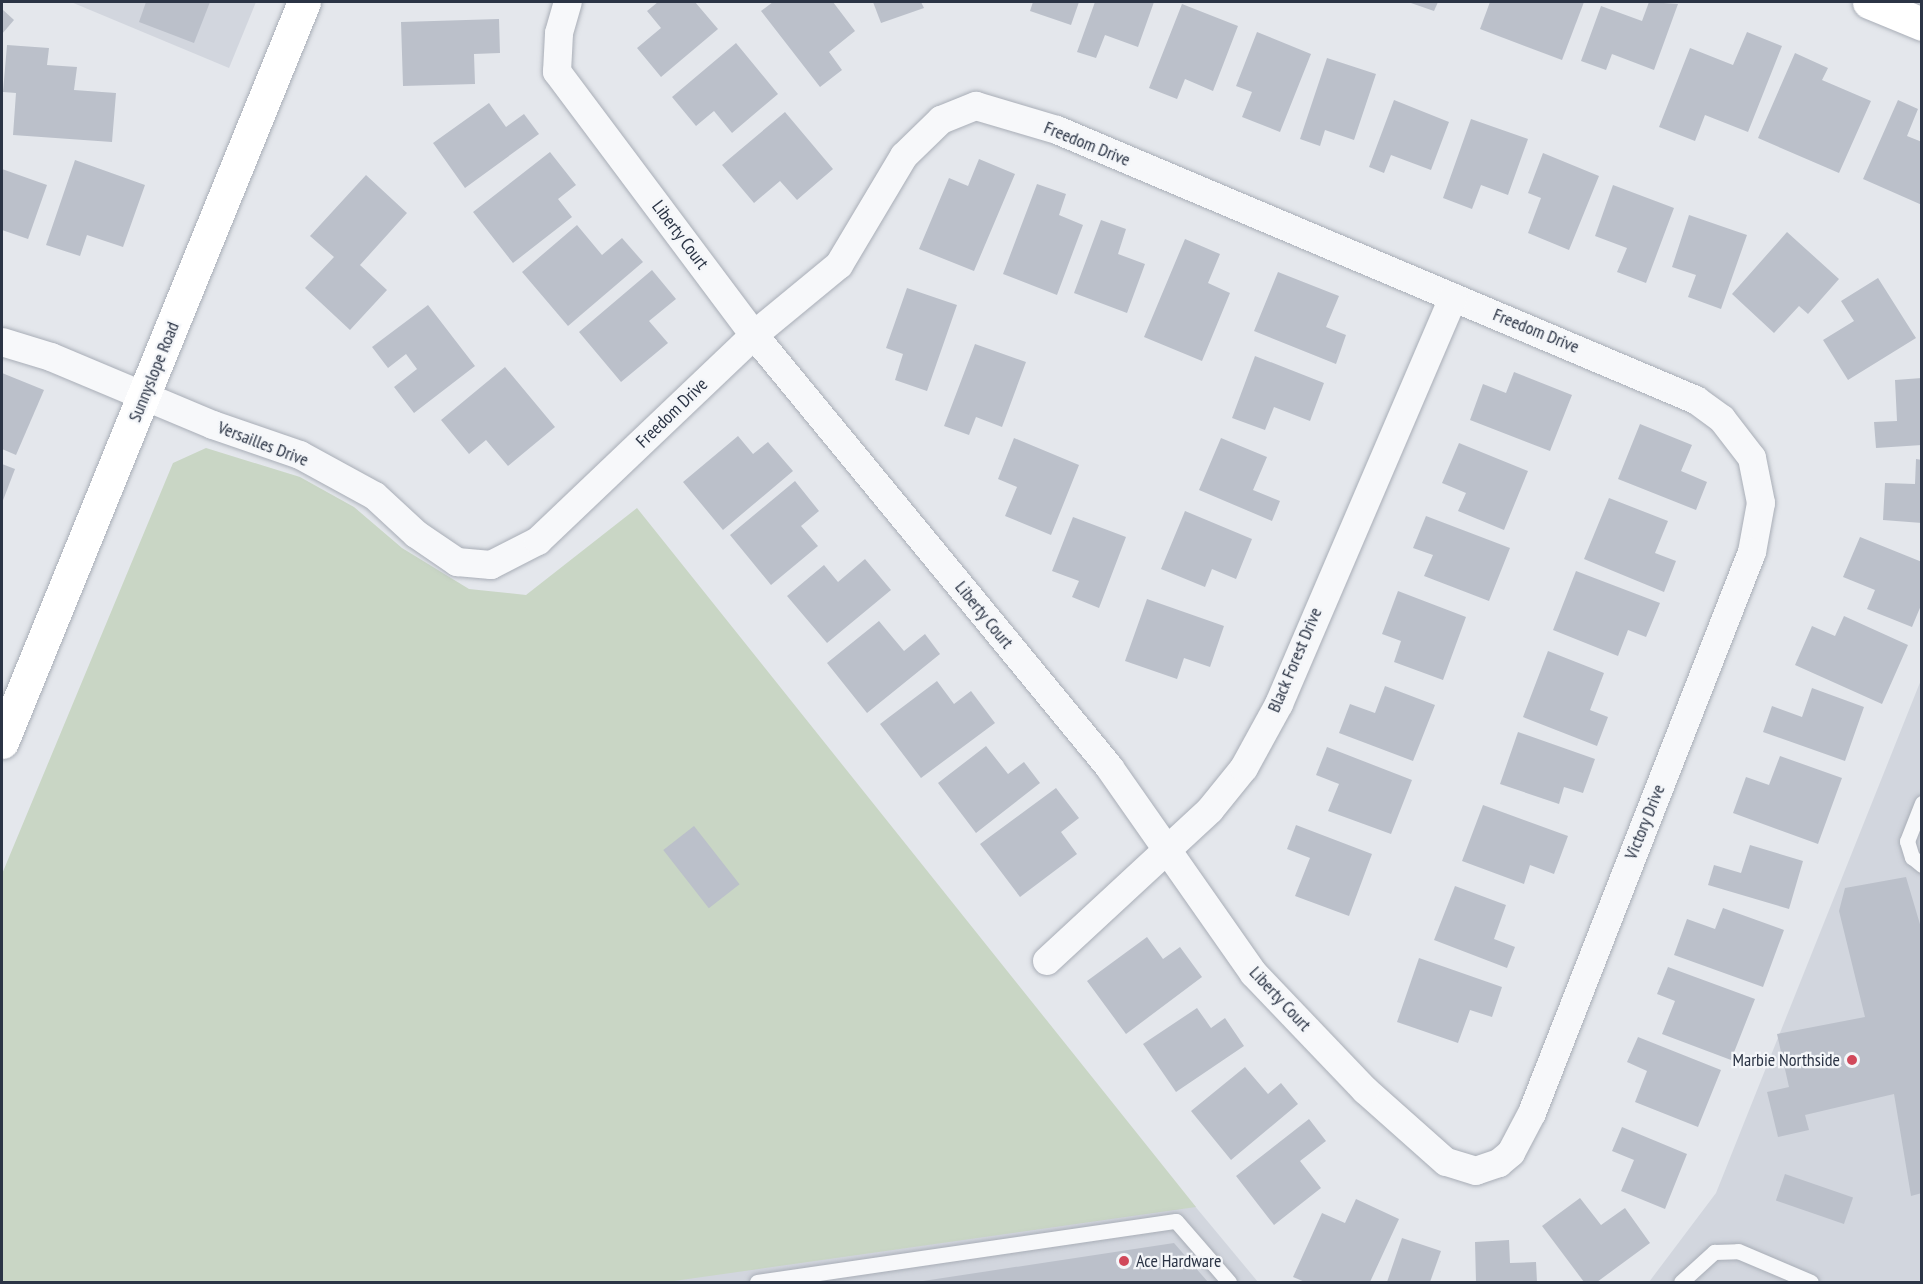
<!DOCTYPE html>
<html>
<head>
<meta charset="utf-8">
<style>
  body { margin:0 }
  #map { position:relative; width:1923px; height:1284px; overflow:hidden; background:#e4e7ec; font-family:"PT Sans Narrow",sans-serif }
  div>[style] { position:absolute }
  .built>* { inset:0; background:#d2d6de }
  .green>* { inset:0; background:#c9d6c5 }
  .building>* { inset:0; background:#bbc0ca; transform-origin:0 0 }
  .roads { filter:drop-shadow(0 0 2px #a9aeb7) drop-shadow(0 0 2px #a9aeb7) }
  .lane>* { height:15px; margin:-7.5px; padding:0 7.5px; transform-origin:7.5px; border-radius:7.5px; background:#f7f8fa }
  .street>* { height:28px; margin:-14px; padding:0 14px; transform-origin:14px; border-radius:14px; background:#f7f8fa }
  .secondary>* { height:33px; margin:-16.5px; padding:0 16.5px; transform-origin:16.5px; border-radius:16.5px; background:#fff }
  .dots>* { width:16px; height:16px; translate:-50% -50%; box-sizing:border-box; border:3px solid #f4f6f9; border-radius:50% }
  span { translate:-50% -50%; white-space:nowrap; text-align:center; line-height:1.15; -webkit-text-stroke:4.5px #f4f6f9; paint-order:stroke }
  .street-label { font-size:18px; color:#2b3445 }
  .poi-label { font-size:18px; color:#2b3445 }
  .right { translate:-100% -50%; text-align:right }
  .left { translate:0 -50%; text-align:left }
  .frame { position:absolute; inset:0; border:3px solid #2b3445; pointer-events:none }
</style>
</head>
<body>
<div id="map">
  <div class="built">
    <div style="clip-path:polygon(71px 2px,256px 2px,229px 68px)"></div>
    <div style="clip-path:polygon(1921px 680px,1921px 1282px,1649px 1282px,1716px 1193px)"></div>
    <div style="clip-path:polygon(1194px 1205px,1258px 1282px,645px 1282px)"></div>
  </div>
  <div class="green">
    <div style="clip-path:polygon(206px 448px,300px 477px,354px 507px,402px 548px,469px 589px,526px 595px,637px 508px,1196px 1207px,667px 1282px,2px 1282px,2px 874px,173px 463px)"></div>
  </div>
  <div class="building">
    <div style="clip-path:polygon(146px 2px,210px 2px,194px 43px,139px 22px)"></div>
    <div style="clip-path:polygon(658px 2px,695px 2px,718px 29px,661px 77px,637px 48px,661px 28px,647px 11px)"></div>
    <div style="clip-path:polygon(773px 2px,833px 2px,855px 31px,829px 52px,842px 70px,820px 87px,761px 11px)"></div>
    <div style="clip-path:polygon(873px 2px,921px 2px,924px 8px,881px 23px)"></div>
    <div style="clip-path:polygon(1033px 2px,1079px 2px,1071px 25px,1030px 11px)"></div>
    <div style="clip-path:polygon(1095px 2px,1154px 2px,1138px 47px,1105px 35px,1096px 58px,1077px 52px)"></div>
    <div style="clip-path:polygon(1408px 2px,1438px 2px,1434px 11px)"></div>
    <div style="clip-path:polygon(1490px 2px,1584px 2px,1562px 60px,1480px 29px)"></div>
    <div style="clip-path:polygon(1649px 2px,1678px 4px,1654px 70px,1612px 54px,1606px 70px,1581px 61px,1601px 6px,1642px 21px)"></div>
    <div style="clip-path:polygon(1182px 4px,1238px 26px,1213px 91px,1185px 79px,1177px 99px,1149px 88px)"></div>
    <div style="clip-path:polygon(2px 9px,14px 20px,2px 34px)"></div>
    <div style="clip-path:polygon(499px 19px,500px 53px,474px 54px,475px 84px,403px 86px,401px 22px)"></div>
    <div style="clip-path:polygon(1257px 32px,1311px 54px,1280px 132px,1242px 117px,1252px 92px,1236px 86px)"></div>
    <div style="clip-path:polygon(1747px 32px,1782px 46px,1748px 132px,1705px 115px,1695px 141px,1659px 127px,1690px 48px,1733px 65px)"></div>
    <div style="clip-path:polygon(736px 43px,778px 94px,732px 133px,714px 111px,696px 126px,672px 97px)"></div>
    <div style="clip-path:polygon(7px 45px,49px 48px,47px 65px,77px 67px,74px 90px,116px 93px,112px 142px,13px 135px,16px 93px,3px 92px)"></div>
    <div style="clip-path:polygon(1795px 53px,1828px 68px,1822px 80px,1871px 101px,1839px 173px,1758px 138px)"></div>
    <div style="clip-path:polygon(1327px 58px,1376px 74px,1354px 140px,1325px 130px,1320px 146px,1300px 139px)"></div>
    <div style="clip-path:polygon(1394px 100px,1449px 122px,1431px 170px,1391px 155px,1384px 173px,1369px 167px)"></div>
    <div style="clip-path:polygon(1898px 100px,1918px 109px,1907px 136px,1922px 142px,1922px 205px,1863px 179px)"></div>
    <div style="clip-path:polygon(489px 103px,506px 127px,524px 114px,539px 134px,465px 188px,433px 143px)"></div>
    <div style="clip-path:polygon(785px 112px,833px 169px,797px 200px,780px 181px,754px 203px,722px 165px)"></div>
    <div style="clip-path:polygon(1471px 119px,1528px 139px,1508px 195px,1481px 185px,1472px 209px,1443px 198px)"></div>
    <div style="clip-path:polygon(550px 152px,576px 185px,558px 199px,572px 217px,513px 263px,473px 212px)"></div>
    <div style="clip-path:polygon(1543px 153px,1599px 176px,1569px 250px,1528px 233px,1541px 198px,1528px 193px)"></div>
    <div style="clip-path:polygon(979px 159px,1015px 174px,974px 271px,919px 249px,949px 178px,968px 186px)"></div>
    <div style="clip-path:polygon(75px 160px,145px 185px,123px 247px,87px 235px,80px 256px,46px 245px)"></div>
    <div style="clip-path:polygon(2px 169px,47px 185px,28px 239px,2px 230px)"></div>
    <div style="clip-path:polygon(366px 175px,407px 213px,360px 265px,387px 290px,350px 330px,305px 288px,334px 257px,310px 236px)"></div>
    <div style="clip-path:polygon(1037px 184px,1066px 194px,1059px 215px,1083px 225px,1057px 295px,1003px 274px)"></div>
    <div style="clip-path:polygon(1613px 185px,1674px 208px,1646px 283px,1617px 272px,1627px 248px,1595px 236px)"></div>
    <div style="clip-path:polygon(1689px 215px,1747px 235px,1721px 309px,1688px 297px,1696px 275px,1672px 267px)"></div>
    <div style="clip-path:polygon(1101px 220px,1126px 229px,1118px 254px,1145px 264px,1127px 313px,1074px 293px)"></div>
    <div style="clip-path:polygon(577px 225px,602px 255px,622px 238px,643px 262px,568px 326px,522px 272px)"></div>
    <div style="clip-path:polygon(1787px 232px,1839px 279px,1808px 314px,1799px 306px,1774px 333px,1732px 294px)"></div>
    <div style="clip-path:polygon(1185px 239px,1220px 254px,1208px 283px,1230px 293px,1202px 361px,1144px 337px)"></div>
    <div style="clip-path:polygon(652px 270px,676px 299px,649px 321px,668px 343px,621px 382px,579px 332px)"></div>
    <div style="clip-path:polygon(1278px 272px,1339px 296px,1326px 327px,1346px 335px,1336px 364px,1254px 331px)"></div>
    <div style="clip-path:polygon(1878px 278px,1916px 338px,1848px 380px,1823px 340px,1854px 321px,1841px 301px)"></div>
    <div style="clip-path:polygon(907px 288px,957px 305px,927px 391px,895px 380px,903px 354px,886px 348px)"></div>
    <div style="clip-path:polygon(428px 305px,475px 366px,414px 413px,394px 387px,417px 369px,406px 354px,388px 368px,372px 347px)"></div>
    <div style="clip-path:polygon(975px 344px,1026px 362px,1002px 427px,976px 417px,969px 435px,944px 426px)"></div>
    <div style="clip-path:polygon(1255px 356px,1324px 383px,1310px 421px,1274px 407px,1265px 430px,1232px 418px)"></div>
    <div style="clip-path:polygon(505px 367px,555px 427px,508px 466px,486px 440px,469px 454px,441px 420px)"></div>
    <div style="clip-path:polygon(1514px 372px,1572px 395px,1550px 451px,1470px 420px,1483px 384px,1506px 393px)"></div>
    <div style="clip-path:polygon(2px 373px,44px 390px,16px 455px,2px 449px)"></div>
    <div style="clip-path:polygon(1922px 378px,1922px 445px,1876px 448px,1874px 422px,1897px 421px,1895px 380px)"></div>
    <div style="clip-path:polygon(1640px 424px,1692px 445px,1681px 471px,1707px 482px,1696px 510px,1618px 479px)"></div>
    <div style="clip-path:polygon(738px 436px,753px 454px,768px 442px,793px 471px,723px 530px,683px 482px)"></div>
    <div style="clip-path:polygon(1014px 438px,1079px 465px,1051px 535px,1005px 516px,1017px 487px,998px 479px)"></div>
    <div style="clip-path:polygon(1221px 438px,1267px 457px,1253px 490px,1280px 501px,1272px 521px,1199px 490px)"></div>
    <div style="clip-path:polygon(1459px 443px,1528px 471px,1504px 530px,1458px 511px,1466px 493px,1442px 483px)"></div>
    <div style="clip-path:polygon(1916px 459px,1922px 460px,1922px 523px,1883px 520px,1885px 483px,1915px 484px)"></div>
    <div style="clip-path:polygon(2px 464px,15px 469px,2px 503px)"></div>
    <div style="clip-path:polygon(795px 481px,819px 511px,801px 526px,818px 546px,771px 585px,730px 535px)"></div>
    <div style="clip-path:polygon(1609px 498px,1668px 521px,1655px 553px,1676px 561px,1664px 592px,1584px 559px)"></div>
    <div style="clip-path:polygon(1185px 511px,1252px 539px,1236px 579px,1212px 569px,1205px 587px,1161px 569px)"></div>
    <div style="clip-path:polygon(1426px 516px,1510px 548px,1489px 601px,1424px 576px,1433px 555px,1413px 548px)"></div>
    <div style="clip-path:polygon(1073px 517px,1126px 537px,1099px 608px,1072px 597px,1079px 581px,1052px 571px)"></div>
    <div style="clip-path:polygon(1860px 537px,1922px 562px,1922px 603px,1912px 627px,1867px 609px,1875px 590px,1843px 577px)"></div>
    <div style="clip-path:polygon(865px 559px,891px 590px,827px 643px,787px 596px,824px 565px,838px 582px)"></div>
    <div style="clip-path:polygon(1576px 571px,1660px 603px,1646px 637px,1628px 630px,1618px 656px,1553px 630px)"></div>
    <div style="clip-path:polygon(1398px 591px,1466px 617px,1443px 680px,1394px 662px,1401px 641px,1382px 634px)"></div>
    <div style="clip-path:polygon(1147px 599px,1224px 626px,1210px 667px,1184px 658px,1177px 679px,1125px 661px)"></div>
    <div style="clip-path:polygon(1844px 616px,1908px 645px,1882px 704px,1795px 665px,1812px 626px,1835px 636px)"></div>
    <div style="clip-path:polygon(879px 621px,904px 651px,925px 634px,940px 654px,867px 713px,827px 663px)"></div>
    <div style="clip-path:polygon(1548px 651px,1604px 673px,1590px 710px,1608px 717px,1597px 746px,1523px 717px)"></div>
    <div style="clip-path:polygon(937px 681px,954px 704px,971px 691px,995px 723px,921px 778px,880px 724px)"></div>
    <div style="clip-path:polygon(1385px 686px,1435px 705px,1413px 761px,1339px 733px,1350px 704px,1375px 713px)"></div>
    <div style="clip-path:polygon(1812px 688px,1864px 707px,1845px 761px,1763px 732px,1772px 706px,1802px 717px)"></div>
    <div style="clip-path:polygon(1518px 732px,1595px 759px,1583px 793px,1564px 787px,1559px 804px,1500px 784px)"></div>
    <div style="clip-path:polygon(986px 746px,1008px 774px,1024px 762px,1040px 783px,976px 833px,938px 783px)"></div>
    <div style="clip-path:polygon(1327px 747px,1412px 780px,1391px 834px,1328px 811px,1339px 784px,1316px 775px)"></div>
    <div style="clip-path:polygon(1780px 756px,1842px 778px,1818px 844px,1733px 813px,1746px 777px,1769px 785px)"></div>
    <div style="clip-path:polygon(1056px 788px,1079px 818px,1061px 832px,1077px 854px,1020px 897px,980px 844px)"></div>
    <div style="clip-path:polygon(1483px 805px,1568px 836px,1554px 874px,1530px 865px,1524px 884px,1462px 861px)"></div>
    <div style="clip-path:polygon(1296px 825px,1372px 854px,1349px 916px,1295px 896px,1310px 858px,1287px 849px)"></div>
    <div style="left:694px;top:826px;width:74px;height:39px;rotate:52deg"></div>
    <div style="clip-path:polygon(1750px 845px,1803px 861px,1789px 909px,1708px 885px,1714px 865px,1741px 873px)"></div>
    <div style="clip-path:polygon(1906px 877px,1922px 931px,1922px 1193px,1911px 1196px,1894px 1094px,1805px 1115px,1809px 1130px,1778px 1137px,1767px 1092px,1789px 1087px,1777px 1034px,1865px 1017px,1839px 911px,1845px 888px)"></div>
    <div style="clip-path:polygon(1455px 886px,1506px 905px,1494px 939px,1515px 947px,1507px 968px,1434px 940px)"></div>
    <div style="clip-path:polygon(1723px 908px,1784px 930px,1763px 987px,1674px 955px,1687px 919px,1715px 929px)"></div>
    <div style="clip-path:polygon(1147px 937px,1163px 959px,1180px 947px,1202px 977px,1126px 1034px,1087px 981px)"></div>
    <div style="clip-path:polygon(1419px 958px,1502px 987px,1492px 1017px,1470px 1010px,1458px 1043px,1397px 1022px)"></div>
    <div style="clip-path:polygon(1668px 967px,1755px 999px,1731px 1060px,1662px 1034px,1675px 1001px,1657px 994px)"></div>
    <div style="clip-path:polygon(1197px 1008px,1211px 1028px,1225px 1018px,1244px 1046px,1176px 1092px,1143px 1044px)"></div>
    <div style="clip-path:polygon(1638px 1037px,1721px 1070px,1698px 1127px,1635px 1102px,1647px 1071px,1627px 1062px)"></div>
    <div style="clip-path:polygon(1245px 1067px,1268px 1094px,1281px 1083px,1298px 1104px,1231px 1160px,1191px 1111px)"></div>
    <div style="clip-path:polygon(1309px 1119px,1326px 1141px,1300px 1161px,1321px 1188px,1274px 1225px,1236px 1176px)"></div>
    <div style="clip-path:polygon(1622px 1127px,1687px 1154px,1665px 1209px,1621px 1191px,1634px 1160px,1612px 1151px)"></div>
    <div style="left:1785px;top:1174px;width:72px;height:28px;rotate:19deg"></div>
    <div style="clip-path:polygon(1580px 1198px,1601px 1225px,1625px 1208px,1650px 1243px,1597px 1282px,1584px 1282px,1542px 1226px)"></div>
    <div style="clip-path:polygon(1356px 1199px,1399px 1219px,1370px 1282px,1305px 1282px,1293px 1277px,1322px 1213px,1345px 1223px)"></div>
    <div style="clip-path:polygon(1402px 1238px,1441px 1251px,1430px 1282px,1387px 1282px)"></div>
    <div style="clip-path:polygon(1509px 1240px,1510px 1263px,1536px 1262px,1537px 1282px,1476px 1282px,1475px 1242px)"></div>
    <div style="clip-path:polygon(1174px 1243px,1208px 1282px,923px 1282px,923px 1281px)"></div>
  </div>
  <div class="roads">
    <div class="lane">
      <div style="left:1922px;top:803px;width:41px;rotate:111.5deg"></div>
      <div style="left:1907px;top:841px;width:17px;rotate:73deg"></div>
      <div style="left:1912px;top:857px;width:13px;rotate:39deg"></div>
      <div style="left:757px;top:1282px;width:423px;rotate:-8.3deg"></div>
      <div style="left:1176px;top:1221px;width:81px;rotate:49deg"></div>
      <div style="left:1681px;top:1282px;width:45px;rotate:-42.3deg"></div>
      <div style="left:1714px;top:1252px;width:24px;rotate:-2deg"></div>
      <div style="left:1738px;top:1251px;width:79px;rotate:23deg"></div>
    </div>
    <div class="street">
      <div style="left:2px;top:342px;width:51px;rotate:17deg"></div>
      <div style="left:51px;top:357px;width:176px;rotate:22.8deg"></div>
      <div style="left:213px;top:425px;width:92px;rotate:19deg"></div>
      <div style="left:300px;top:455px;width:85px;rotate:28.7deg"></div>
      <div style="left:375px;top:496px;width:56px;rotate:42.8deg"></div>
      <div style="left:416px;top:534px;width:50px;rotate:34.3deg"></div>
      <div style="left:457px;top:562px;width:34px;rotate:5deg"></div>
      <div style="left:491px;top:565px;width:53px;rotate:-27.1deg"></div>
      <div style="left:538px;top:541px;width:298px;rotate:-43.6deg"></div>
      <div style="left:754px;top:335px;width:110px;rotate:-39.5deg"></div>
      <div style="left:839px;top:265px;width:127px;rotate:-59.2deg"></div>
      <div style="left:904px;top:156px;width:52px;rotate:-44.2deg"></div>
      <div style="left:941px;top:120px;width:38px;rotate:-22deg"></div>
      <div style="left:976px;top:106px;width:84px;rotate:16.5deg"></div>
      <div style="left:1057px;top:130px;width:694px;rotate:22.91deg"></div>
      <div style="left:1696px;top:400px;width:32px;rotate:36deg"></div>
      <div style="left:1722px;top:419px;width:49px;rotate:52.4deg"></div>
      <div style="left:1752px;top:458px;width:46px;rotate:78.7deg"></div>
      <div style="left:1761px;top:503px;width:50px;rotate:100.4deg"></div>
      <div style="left:1752px;top:552px;width:603px;rotate:111.41deg"></div>
      <div style="left:1532px;top:1113px;width:45px;rotate:117.7deg"></div>
      <div style="left:1511px;top:1153px;width:16px;rotate:140deg"></div>
      <div style="left:1499px;top:1163px;width:24px;rotate:161deg"></div>
      <div style="left:1476px;top:1171px;width:31px;rotate:-163deg"></div>
      <div style="left:1446px;top:1162px;width:108px;rotate:-138.4deg"></div>
      <div style="left:1365px;top:1090px;width:161px;rotate:-133.7deg"></div>
      <div style="left:1254px;top:974px;width:251px;rotate:-125deg"></div>
      <div style="left:1110px;top:768px;width:561px;rotate:-129.43deg"></div>
      <div style="left:754px;top:335px;width:329px;rotate:-126.8deg"></div>
      <div style="left:557px;top:72px;width:39px;rotate:-87deg"></div>
      <div style="left:559px;top:33px;width:32px;rotate:-74deg"></div>
      <div style="left:1047px;top:961px;width:222px;rotate:-42.8deg"></div>
      <div style="left:1210px;top:810px;width:54px;rotate:-51deg"></div>
      <div style="left:1244px;top:768px;width:73px;rotate:-61.3deg"></div>
      <div style="left:1279px;top:704px;width:442px;rotate:-66.8deg"></div>
    </div>
    <div class="secondary">
      <div style="left:1869px;top:2px;width:57px;rotate:22.5deg"></div>
      <div style="left:2px;top:742px;width:799px;rotate:-67.8deg"></div>
    </div>
  </div>
  <div class="dots">
    <div style="left:1852px;top:1060px;background:#d1495b"></div>
    <div style="left:1124px;top:1261px;background:#d1495b"></div>
  </div>
  <div class="street-label">
    <span style="left:1087px;top:144px;rotate:22deg">Freedom Drive</span>
    <span style="left:680px;top:235px;rotate:53deg">Liberty Court</span>
    <span style="left:1536px;top:331px;rotate:22deg">Freedom Drive</span>
    <span style="left:154px;top:372px;rotate:-68deg">Sunnyslope Road</span>
    <span style="left:672px;top:413px;rotate:-44deg">Freedom Drive</span>
    <span style="left:263px;top:444px;rotate:21deg">Versailles Drive</span>
    <span style="left:984px;top:615px;rotate:51deg">Liberty Court</span>
    <span style="left:1295px;top:660px;rotate:-67deg">Black Forest Drive</span>
    <span style="left:1645px;top:822px;rotate:-68deg">Victory Drive</span>
    <span style="left:1280px;top:999px;rotate:47deg">Liberty Court</span>
  </div>
  <div class="poi-label">
    <span class="right" style="left:1840px;top:1060px">Marbie Northside</span>
    <span class="left" style="left:1136px;top:1261px">Ace Hardware</span>
  </div>
  <div class="frame"></div>
</div>
</body>
</html>
